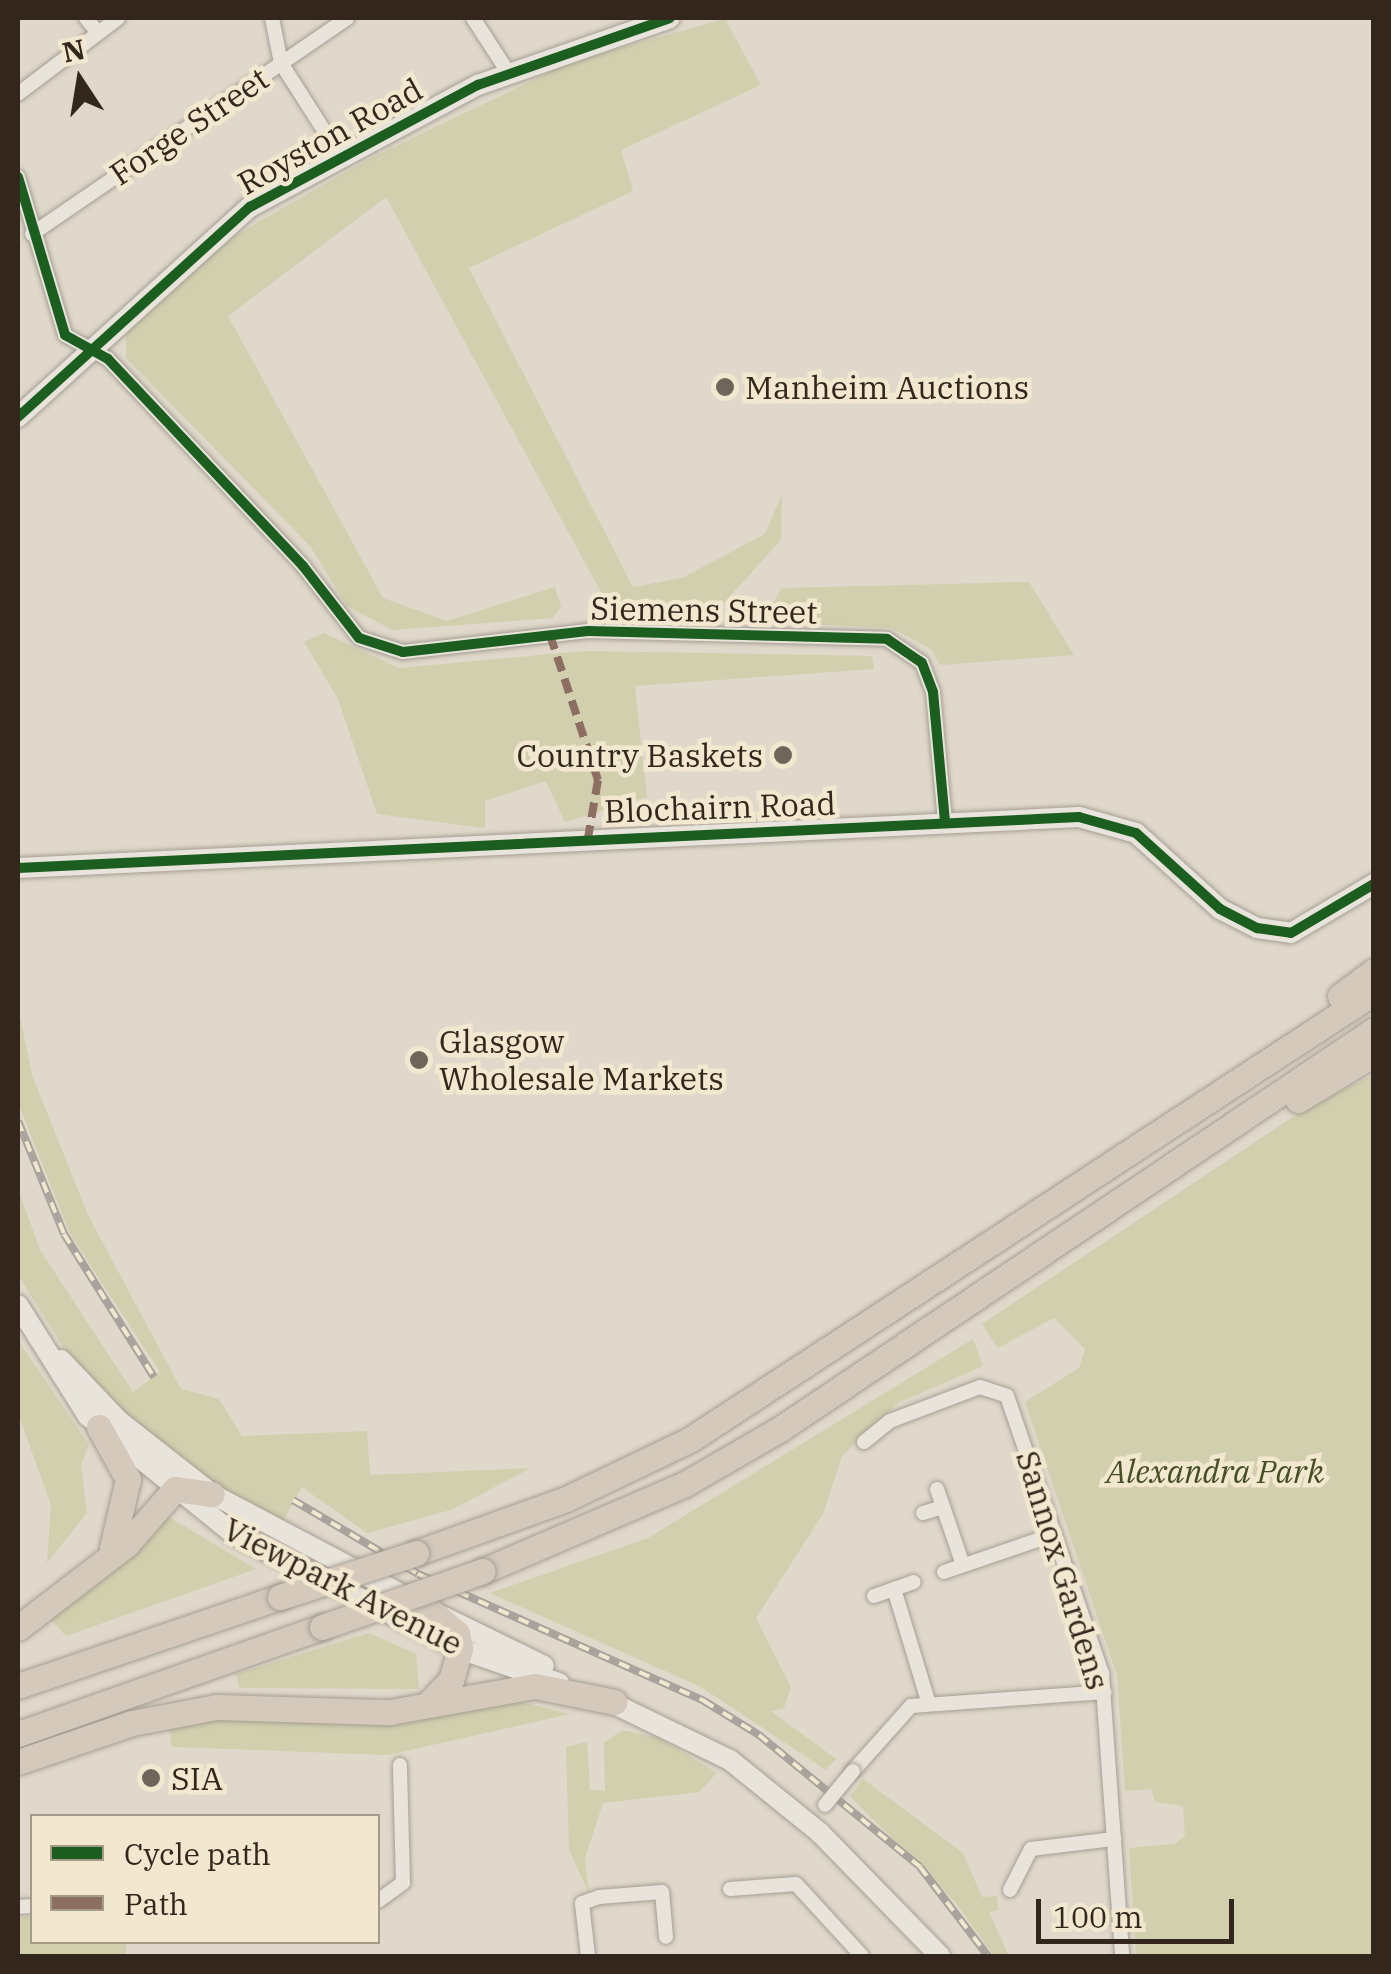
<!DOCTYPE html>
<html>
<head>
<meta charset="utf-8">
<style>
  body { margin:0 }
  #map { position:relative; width:1391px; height:1974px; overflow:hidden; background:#e0d8ca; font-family:"IBM Plex Serif",serif }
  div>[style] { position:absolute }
  .green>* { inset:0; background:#d1cfad }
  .roads { filter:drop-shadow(0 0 2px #a59e94) drop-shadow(0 0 2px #a59e94) }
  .street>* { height:14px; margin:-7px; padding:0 7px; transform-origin:7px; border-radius:7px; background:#e9e4db }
  .secondary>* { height:20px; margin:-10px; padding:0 10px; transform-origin:10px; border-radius:10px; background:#e9e4db }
  .highway>* { height:25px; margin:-12.5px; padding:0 12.5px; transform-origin:12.5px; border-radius:12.5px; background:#d4c9bb }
  .rail>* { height:8px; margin-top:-4px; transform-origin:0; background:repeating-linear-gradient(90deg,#f2e7cf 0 11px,#a8a39c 0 22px); box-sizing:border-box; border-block:2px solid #a8a39c }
  .bridges { filter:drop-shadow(0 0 2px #a59e94) drop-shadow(0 0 2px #a59e94) }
  .street-bridge>* { height:14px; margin:-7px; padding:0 7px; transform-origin:7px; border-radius:7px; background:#e9e4db }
  .highway-bridge>* { height:25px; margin:-12.5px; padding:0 12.5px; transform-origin:12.5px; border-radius:12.5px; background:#d4c9bb }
  .quiet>* { height:8px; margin-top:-4px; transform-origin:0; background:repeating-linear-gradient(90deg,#8d6e63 0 15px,transparent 0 23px) }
  .cycleway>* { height:10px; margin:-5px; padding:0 5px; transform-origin:5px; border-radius:5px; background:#1b5e20 }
  .dots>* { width:28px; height:28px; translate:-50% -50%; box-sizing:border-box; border:5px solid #f2e7cf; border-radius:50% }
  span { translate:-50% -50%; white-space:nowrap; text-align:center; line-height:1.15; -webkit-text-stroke:9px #f2e7cf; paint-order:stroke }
  .street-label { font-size:32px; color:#33271d }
  .poi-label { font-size:32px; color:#33271d }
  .left { translate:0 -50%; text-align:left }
  .right { translate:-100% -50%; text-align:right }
  .park-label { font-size:32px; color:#454e25; font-style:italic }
  .frame { position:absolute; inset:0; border:20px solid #33271d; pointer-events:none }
  .legend { position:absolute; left:30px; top:1814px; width:350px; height:130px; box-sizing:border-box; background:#f2e7cf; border:2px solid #a69a88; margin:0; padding:12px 18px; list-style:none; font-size:30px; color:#33271d }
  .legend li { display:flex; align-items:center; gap:20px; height:50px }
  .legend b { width:50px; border:2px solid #a69a88 }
  .north { position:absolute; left:30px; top:30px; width:100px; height:100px; -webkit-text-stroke:8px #f2e7cf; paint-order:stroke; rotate:348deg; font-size:28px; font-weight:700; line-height:40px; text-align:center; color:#33271d }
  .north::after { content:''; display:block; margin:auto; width:35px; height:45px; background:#33271d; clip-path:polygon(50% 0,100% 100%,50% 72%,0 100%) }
  .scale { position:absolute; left:1036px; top:1899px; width:198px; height:45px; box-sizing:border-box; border:5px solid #33271d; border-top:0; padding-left:12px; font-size:30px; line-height:35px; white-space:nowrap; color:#33271d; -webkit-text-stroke:8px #f2e7cf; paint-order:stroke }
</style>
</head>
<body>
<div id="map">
  <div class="green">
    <div style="clip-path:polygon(725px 19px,761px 85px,621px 150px,633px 191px,469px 268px,633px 587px,682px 578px,765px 534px,782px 494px,781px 540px,708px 620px,614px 616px,386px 197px,228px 316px,383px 598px,447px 621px,555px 587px,561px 607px,553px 618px,392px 630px,347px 606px,310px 546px,126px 358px,126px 333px,234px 236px,369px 159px,573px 61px)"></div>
    <div style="clip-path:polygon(1029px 582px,1074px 655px,940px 665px,931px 649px,892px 628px,781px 623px,769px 613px,781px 588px)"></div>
    <div style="clip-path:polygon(324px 633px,399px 668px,585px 651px,872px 656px,874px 669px,635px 686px,647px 797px,565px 822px,546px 781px,485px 801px,485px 828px,377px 814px,338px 699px,304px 642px)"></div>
    <div style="clip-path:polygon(18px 1007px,32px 1075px,88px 1215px,181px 1389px,219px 1399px,242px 1436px,367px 1431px,370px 1475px,531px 1468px,451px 1510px,367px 1533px,302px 1487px,282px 1523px,193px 1473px,79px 1372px,18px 1275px,18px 1189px,40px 1250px,133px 1392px,160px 1372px,70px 1234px,18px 1103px)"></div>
    <div style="clip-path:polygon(1373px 1075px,1373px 1956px,1136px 1956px,1129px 1848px,1175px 1844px,1185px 1836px,1183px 1806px,1155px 1802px,1151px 1789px,1125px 1791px,1117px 1675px,1025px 1402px,1079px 1368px,1085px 1349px,1054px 1318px,998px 1348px,982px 1324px,1305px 1109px)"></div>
    <div style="clip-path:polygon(973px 1339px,983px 1366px,898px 1403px,842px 1456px,823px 1514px,756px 1618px,791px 1687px,784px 1708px,771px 1711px,836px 1759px,826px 1770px,701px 1687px,490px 1593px,648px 1538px)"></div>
    <div style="clip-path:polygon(18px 1340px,89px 1445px,81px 1465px,87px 1513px,47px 1563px,51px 1505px,18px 1413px)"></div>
    <div style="clip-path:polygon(164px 1514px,256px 1569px,66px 1636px,47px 1616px)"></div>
    <div style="clip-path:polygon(369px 1633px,416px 1654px,419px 1689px,239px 1688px,236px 1674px)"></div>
    <div style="clip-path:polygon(505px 1698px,570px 1714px,388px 1755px,172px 1747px,169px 1723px)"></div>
    <div style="clip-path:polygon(622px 1730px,659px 1738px,717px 1773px,699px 1792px,603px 1803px,585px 1858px,589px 1893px,569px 1850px,566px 1747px,587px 1742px,590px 1790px,605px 1791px,604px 1743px)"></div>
    <div style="clip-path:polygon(863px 1779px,963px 1853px,982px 1897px,997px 1896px,998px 1910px,989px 1912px,1009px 1956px,994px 1956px,955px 1902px,850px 1796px)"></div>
    <div style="clip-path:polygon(32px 1916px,32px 1942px,126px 1942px,126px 1956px,18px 1956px,18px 1918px)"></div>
  </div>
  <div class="roads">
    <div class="street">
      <div style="left:86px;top:18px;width:19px;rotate:51deg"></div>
      <div style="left:272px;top:18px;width:46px;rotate:78.7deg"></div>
      <div style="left:281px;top:63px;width:108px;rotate:57.5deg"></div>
      <div style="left:473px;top:18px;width:64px;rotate:57.1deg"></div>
      <div style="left:18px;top:94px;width:126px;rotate:-37.2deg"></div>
      <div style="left:18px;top:177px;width:165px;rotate:73.4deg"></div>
      <div style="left:65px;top:335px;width:49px;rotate:29.2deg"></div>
      <div style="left:108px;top:359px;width:284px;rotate:46.7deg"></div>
      <div style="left:303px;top:566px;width:91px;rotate:52.1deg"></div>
      <div style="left:359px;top:638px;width:46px;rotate:17.7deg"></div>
      <div style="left:403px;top:652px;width:186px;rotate:-6.5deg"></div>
      <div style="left:588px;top:631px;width:299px;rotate:1.5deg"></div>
      <div style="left:887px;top:639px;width:42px;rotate:34.4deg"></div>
      <div style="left:922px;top:663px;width:31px;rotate:69deg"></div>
      <div style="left:933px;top:692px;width:131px;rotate:84.7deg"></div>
      <div style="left:32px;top:234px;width:382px;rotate:-34.4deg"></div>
      <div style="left:864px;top:1442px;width:33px;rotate:-39deg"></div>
      <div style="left:890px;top:1421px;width:96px;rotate:-20.7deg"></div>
      <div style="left:980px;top:1387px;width:28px;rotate:18deg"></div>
      <div style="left:1007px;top:1396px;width:294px;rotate:71.1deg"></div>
      <div style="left:1102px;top:1674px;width:283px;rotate:85.9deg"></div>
      <div style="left:937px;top:1489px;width:80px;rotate:71.1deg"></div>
      <div style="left:923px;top:1513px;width:21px;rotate:-17deg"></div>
      <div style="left:944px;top:1572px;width:117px;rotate:-18.9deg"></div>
      <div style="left:894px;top:1589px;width:120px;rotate:73.1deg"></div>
      <div style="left:874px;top:1596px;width:42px;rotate:-19.3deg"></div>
      <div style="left:853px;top:1771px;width:87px;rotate:-48.3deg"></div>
      <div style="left:911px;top:1706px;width:194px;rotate:-4.1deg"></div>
      <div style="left:730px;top:1889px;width:66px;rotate:-4.3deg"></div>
      <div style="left:796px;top:1884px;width:98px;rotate:47.5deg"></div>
      <div style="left:1010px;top:1890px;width:46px;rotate:-62.9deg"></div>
      <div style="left:1031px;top:1849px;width:84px;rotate:-6.9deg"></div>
      <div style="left:378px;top:1901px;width:31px;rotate:-36deg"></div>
      <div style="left:403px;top:1883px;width:118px;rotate:-91.5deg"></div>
      <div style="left:18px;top:1907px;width:14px;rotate:-4deg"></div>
      <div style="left:588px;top:1956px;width:53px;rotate:-96.5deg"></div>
      <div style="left:582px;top:1903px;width:18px;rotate:-19deg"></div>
      <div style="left:599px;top:1897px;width:63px;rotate:-4.5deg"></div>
      <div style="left:662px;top:1892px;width:45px;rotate:84.9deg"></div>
    </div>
    <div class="secondary">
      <div style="left:18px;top:417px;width:313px;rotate:-42.2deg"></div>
      <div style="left:250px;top:207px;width:259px;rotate:-28.2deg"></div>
      <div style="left:478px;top:85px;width:203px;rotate:-19.2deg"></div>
      <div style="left:18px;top:868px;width:1062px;rotate:-2.75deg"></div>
      <div style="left:1079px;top:817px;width:59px;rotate:15.7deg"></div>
      <div style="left:1136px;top:833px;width:113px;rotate:42.1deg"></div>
      <div style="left:1220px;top:909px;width:42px;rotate:27.2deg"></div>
      <div style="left:1257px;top:928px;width:34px;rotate:8deg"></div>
      <div style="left:1291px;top:933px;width:96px;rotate:-30.6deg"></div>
      <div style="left:18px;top:1305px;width:131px;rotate:57.8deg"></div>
      <div style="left:88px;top:1416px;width:189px;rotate:39deg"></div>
      <div style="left:235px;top:1535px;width:252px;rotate:26.9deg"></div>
      <div style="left:460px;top:1649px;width:105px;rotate:19deg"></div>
      <div style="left:61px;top:1360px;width:83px;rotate:46.5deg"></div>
      <div style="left:118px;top:1420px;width:120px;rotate:38.2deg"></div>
      <div style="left:212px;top:1494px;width:229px;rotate:27.9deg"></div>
      <div style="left:444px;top:1617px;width:111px;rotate:26.1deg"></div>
      <div style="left:600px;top:1697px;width:144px;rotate:25.9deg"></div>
      <div style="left:730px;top:1760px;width:116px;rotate:39deg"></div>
      <div style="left:820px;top:1833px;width:172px;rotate:45.7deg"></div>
    </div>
    <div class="highway">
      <div style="left:1340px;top:996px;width:42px;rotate:-36.3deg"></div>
      <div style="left:1298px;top:1100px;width:89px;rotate:-31.2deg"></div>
      <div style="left:99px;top:1427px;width:60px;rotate:60.9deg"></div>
      <div style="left:128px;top:1479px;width:71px;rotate:103.1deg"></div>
      <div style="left:416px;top:1553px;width:159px;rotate:-19.8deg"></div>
      <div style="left:566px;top:1499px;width:139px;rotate:-25.6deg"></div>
      <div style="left:691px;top:1439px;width:816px;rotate:-33.2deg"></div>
      <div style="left:483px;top:1571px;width:220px;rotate:-23.3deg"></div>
      <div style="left:685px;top:1484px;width:110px;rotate:-30.1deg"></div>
      <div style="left:780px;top:1429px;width:716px;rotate:-33.89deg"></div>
      <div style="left:426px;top:1607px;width:40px;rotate:40deg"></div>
      <div style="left:457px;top:1633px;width:16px;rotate:79deg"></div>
      <div style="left:460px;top:1649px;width:32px;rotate:106deg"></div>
      <div style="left:451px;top:1680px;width:33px;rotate:134deg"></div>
      <div style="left:18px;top:1628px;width:138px;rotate:-37.6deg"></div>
      <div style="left:127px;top:1544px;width:73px;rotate:-48.9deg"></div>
      <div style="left:175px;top:1489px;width:37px;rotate:8deg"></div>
      <div style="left:18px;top:1686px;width:277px;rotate:-18.8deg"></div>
      <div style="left:18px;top:1734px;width:322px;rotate:-19.4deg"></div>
      <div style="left:18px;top:1762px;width:120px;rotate:-18.9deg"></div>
      <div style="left:132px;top:1723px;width:86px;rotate:-10.7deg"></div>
      <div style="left:217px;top:1707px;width:173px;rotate:1.7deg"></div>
      <div style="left:390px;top:1712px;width:147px;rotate:-10.2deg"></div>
      <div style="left:535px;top:1686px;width:81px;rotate:11.4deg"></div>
    </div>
  </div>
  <div class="rail">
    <div style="left:18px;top:1121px;width:122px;rotate:67.8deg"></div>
    <div style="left:64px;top:1234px;width:169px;rotate:57.8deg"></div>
    <div style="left:293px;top:1500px;width:145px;rotate:30.6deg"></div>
    <div style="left:418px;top:1574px;width:313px;rotate:23.9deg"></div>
    <div style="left:704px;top:1701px;width:65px;rotate:31.7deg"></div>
    <div style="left:759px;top:1735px;width:208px;rotate:39.3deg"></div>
    <div style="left:920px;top:1867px;width:112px;rotate:52.6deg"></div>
  </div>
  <div class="bridges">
    <div class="street-bridge">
      <div style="left:825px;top:1805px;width:44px;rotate:-50.5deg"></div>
    </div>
    <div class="highway-bridge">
      <div style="left:280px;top:1597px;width:143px;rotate:-17.9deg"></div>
      <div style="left:322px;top:1627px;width:170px;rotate:-19.2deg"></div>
    </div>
  </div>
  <div class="quiet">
    <div style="left:550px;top:635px;width:153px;rotate:71.7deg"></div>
    <div style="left:598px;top:780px;width:59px;rotate:99.8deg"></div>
  </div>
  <div class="cycleway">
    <div style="left:18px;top:177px;width:165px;rotate:73.4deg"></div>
    <div style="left:65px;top:335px;width:49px;rotate:29.2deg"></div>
    <div style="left:108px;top:359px;width:284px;rotate:46.7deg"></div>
    <div style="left:303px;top:566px;width:91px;rotate:52.1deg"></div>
    <div style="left:359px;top:638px;width:46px;rotate:17.7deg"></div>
    <div style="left:403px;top:652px;width:186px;rotate:-6.5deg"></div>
    <div style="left:588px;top:631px;width:299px;rotate:1.5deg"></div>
    <div style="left:887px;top:639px;width:42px;rotate:34.4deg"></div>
    <div style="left:922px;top:663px;width:31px;rotate:69deg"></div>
    <div style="left:933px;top:692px;width:131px;rotate:84.7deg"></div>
    <div style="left:18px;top:417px;width:313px;rotate:-42.2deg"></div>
    <div style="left:250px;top:207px;width:259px;rotate:-28.2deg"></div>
    <div style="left:478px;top:85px;width:203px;rotate:-19.2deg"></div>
    <div style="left:18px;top:868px;width:1062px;rotate:-2.75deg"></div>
    <div style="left:1079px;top:817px;width:59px;rotate:15.7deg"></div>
    <div style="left:1136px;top:833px;width:113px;rotate:42.1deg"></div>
    <div style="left:1220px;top:909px;width:42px;rotate:27.2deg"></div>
    <div style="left:1257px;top:928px;width:34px;rotate:8deg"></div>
    <div style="left:1291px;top:933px;width:96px;rotate:-30.6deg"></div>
  </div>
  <div class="dots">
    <div style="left:725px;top:387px;background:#70655a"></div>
    <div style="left:783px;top:755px;background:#70655a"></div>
    <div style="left:419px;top:1060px;background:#70655a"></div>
    <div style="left:151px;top:1778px;background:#70655a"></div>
  </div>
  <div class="street-label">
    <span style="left:189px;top:126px;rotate:-34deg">Forge Street</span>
    <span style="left:330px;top:136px;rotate:-29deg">Royston Road</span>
    <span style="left:704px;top:610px;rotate:1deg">Siemens Street</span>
    <span style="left:720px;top:807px;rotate:-2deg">Blochairn Road</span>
    <span style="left:1063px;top:1570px;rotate:73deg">Sannox Gardens</span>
    <span style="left:343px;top:1586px;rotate:27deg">Viewpark Avenue</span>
  </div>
  <div class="poi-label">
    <span class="left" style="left:745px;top:387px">Manheim Auctions</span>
    <span class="right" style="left:763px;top:755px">Country Baskets</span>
    <span class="left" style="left:439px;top:1060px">Glasgow<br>Wholesale Markets</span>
    <span class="left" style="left:171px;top:1778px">SIA</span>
  </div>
  <div class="park-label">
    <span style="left:1215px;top:1471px">Alexandra Park</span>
  </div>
  <div class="frame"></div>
  <ul class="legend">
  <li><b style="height:12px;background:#1b5e20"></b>Cycle path</li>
  <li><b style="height:12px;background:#8d6e63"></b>Path</li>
  </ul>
  <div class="north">N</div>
  <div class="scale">100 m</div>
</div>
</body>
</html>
